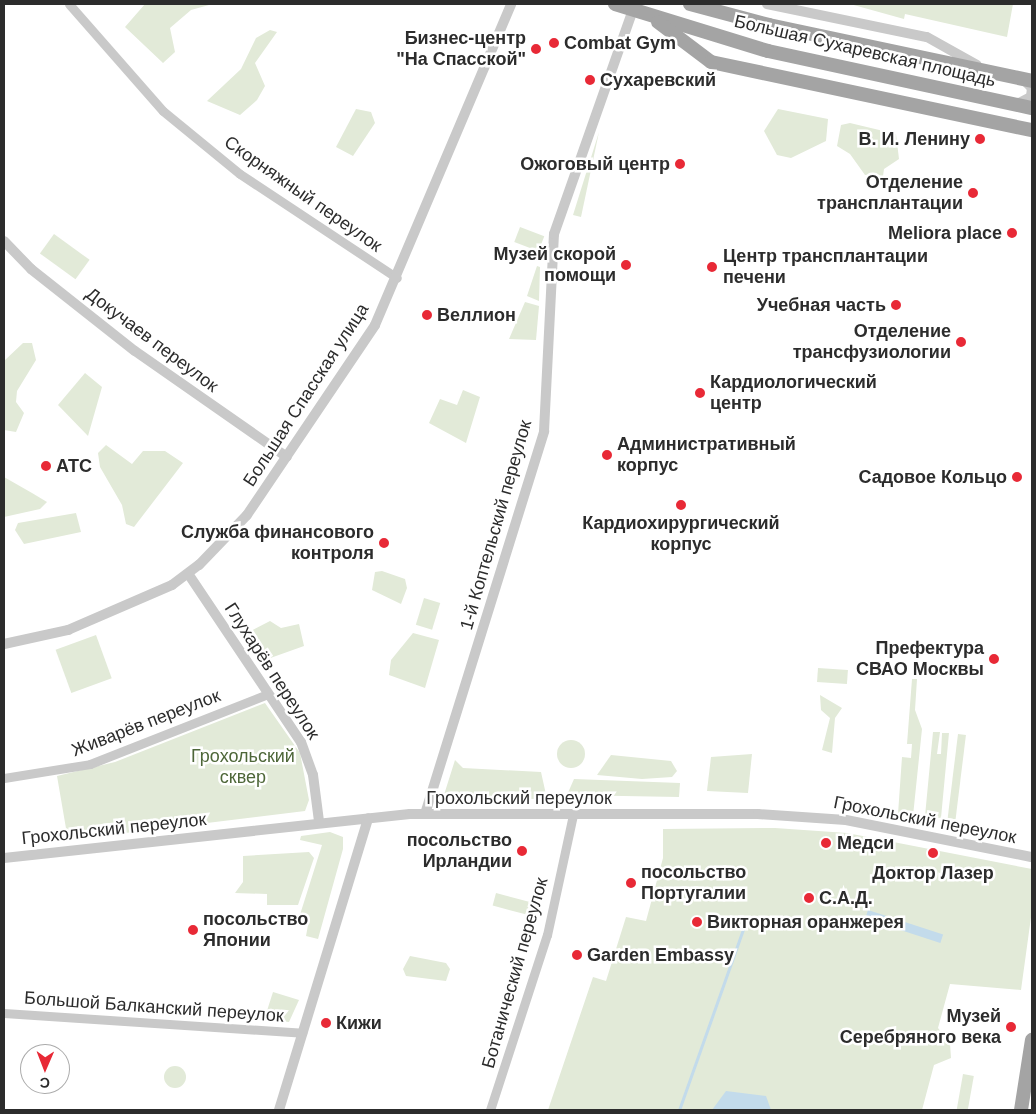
<!DOCTYPE html>
<html>
<head>
<meta charset="utf-8">
<style>
  body { margin:0 }
  #map { position:relative; width:1036px; height:1114px; overflow:hidden; background:#fff; font-family:Helvetica,sans-serif }
  div>[style] { position:absolute }
  .green>* { inset:0; background:#e2ead8; transform-origin:0 0 }
  .round { border-radius:50% }
  .water>* { inset:0; background:#c3dbeb; transform-origin:0 0 }
  .stream>* { height:3px; margin:-1.5px; padding:0 1.5px; transform-origin:1.5px; border-radius:1.5px; background:#c3dbeb }
  .minor>* { height:9px; margin:-4.5px; padding:0 4.5px; transform-origin:4.5px; border-radius:4.5px; background:#c9c9c9 }
  .tertiary>* { height:10px; margin:-5px; padding:0 5px; transform-origin:5px; border-radius:5px; background:#c9c9c9 }
  .primary>* { height:14px; margin:-7px; padding:0 7px; transform-origin:7px; border-radius:7px; background:#a4a4a4 }
  .dots>* { width:14px; height:14px; translate:-50% -50%; box-sizing:border-box; border:2px solid #fff; border-radius:50% }
  span { translate:-50% -50%; white-space:nowrap; text-align:center; line-height:1.15; -webkit-text-stroke:5px #fff; paint-order:stroke }
  .poi-label { font-size:18px; color:#2c2c2c; font-weight:700 }
  .right { translate:-100% -50%; text-align:right }
  .left { translate:0 -50%; text-align:left }
  .street-label { font-size:18px; color:#2c2c2c }
  .park-label { font-size:18px; color:#4e6739 }
  .frame { position:absolute; inset:0; border:5px solid #2c2c2c; pointer-events:none }
  .north { position:absolute; left:20px; top:1044px; width:50px; height:50px; box-sizing:border-box; background:#fff; border:1px solid #ababab; border-radius:50%; rotate:181deg; font-size:14px; font-weight:700; line-height:20px; text-align:center; color:#2c2c2c }
  .north::after { content:''; display:block; margin:auto; width:18px; height:22px; background:#e82936; clip-path:polygon(50% 0,100% 100%,50% 72%,0 100%) }
</style>
</head>
<body>
<div id="map">
  <div class="green">
    <div style="clip-path:polygon(145px 4px,208px 4px,209px 5px,191px 10px,170px 28px,175px 52px,163px 63px,125px 27px)"></div>
    <div style="clip-path:polygon(850px 4px,1013px 4px,1007px 37px,905px 14px,904px 19px)"></div>
    <div style="clip-path:polygon(270px 30px,277px 32px,255px 63px,265px 86px,257px 100px,240px 115px,207px 101px,241px 69px,256px 38px)"></div>
    <div style="clip-path:polygon(356px 109px,371px 112px,375px 123px,353px 156px,336px 147px)"></div>
    <div style="clip-path:polygon(778px 109px,828px 119px,826px 141px,791px 158px,777px 155px,764px 131px)"></div>
    <div style="clip-path:polygon(850px 123px,896px 134px,899px 159px,884px 169px,883px 176px,865px 175px,850px 154px,837px 146px,841px 125px)"></div>
    <div style="clip-path:polygon(599px 132px,581px 217px,573px 215px)"></div>
    <div style="left:520px;top:227px;width:26px;height:16px;rotate:21deg"></div>
    <div style="left:54px;top:234px;width:44px;height:24px;rotate:36deg"></div>
    <div style="clip-path:polygon(537px 266px,540px 267px,539px 301px,527px 296px)"></div>
    <div style="clip-path:polygon(525px 302px,539px 306px,536px 340px,509px 339px)"></div>
    <div style="clip-path:polygon(23px 343px,32px 343px,36px 360px,17px 391px,16px 402px,24px 413px,16px 432px,4px 430px,4px 361px)"></div>
    <div style="clip-path:polygon(85px 373px,102px 387px,88px 436px,58px 405px)"></div>
    <div style="clip-path:polygon(463px 390px,480px 397px,466px 443px,429px 423px,440px 399px,457px 405px)"></div>
    <div style="clip-path:polygon(106px 445px,132px 464px,143px 451px,165px 451px,183px 463px,134px 527px,126px 524px,122px 505px,100px 467px,98px 453px)"></div>
    <div style="clip-path:polygon(4px 477px,32px 493px,47px 502px,40px 509px,4px 517px)"></div>
    <div style="clip-path:polygon(76px 513px,81px 532px,24px 544px,15px 530px,18px 523px)"></div>
    <div style="clip-path:polygon(382px 571px,405px 579px,407px 588px,401px 604px,372px 590px,375px 572px)"></div>
    <div style="left:424px;top:598px;width:17px;height:28px;rotate:17deg"></div>
    <div style="clip-path:polygon(270px 621px,281px 628px,299px 624px,304px 646px,262px 661px,245px 634px)"></div>
    <div style="clip-path:polygon(413px 633px,439px 640px,425px 688px,389px 675px,391px 660px)"></div>
    <div style="left:96px;top:635px;width:46px;height:43px;rotate:70deg"></div>
    <div style="left:818px;top:668px;width:30px;height:14px;rotate:4deg"></div>
    <div style="clip-path:polygon(912px 679px,917px 679px,915px 710px,922px 729px,913px 816px,898px 814px,902px 757px,911px 758px,912px 744px,907px 744px)"></div>
    <div style="clip-path:polygon(820px 695px,842px 708px,835px 718px,832px 753px,822px 750px,830px 718px,821px 710px)"></div>
    <div style="clip-path:polygon(265px 703px,300px 753px,309px 800px,305px 811px,68px 840px,57px 776px,115px 762px)"></div>
    <div style="clip-path:polygon(933px 732px,940px 732px,937px 754px,941px 754px,942px 733px,949px 733px,941px 818px,925px 816px)"></div>
    <div style="left:958px;top:734px;width:8px;height:85px;rotate:7deg"></div>
    <div class="round" style="left:557px;top:740px;width:28px;height:28px"></div>
    <div style="clip-path:polygon(752px 754px,748px 793px,707px 791px,711px 757px)"></div>
    <div style="clip-path:polygon(611px 755px,671px 761px,677px 771px,672px 777px,642px 779px,597px 775px)"></div>
    <div style="clip-path:polygon(455px 760px,463px 768px,541px 772px,547px 799px,443px 798px)"></div>
    <div style="clip-path:polygon(574px 779px,680px 783px,679px 797px,567px 795px)"></div>
    <div style="clip-path:polygon(775px 828px,847px 833px,1032px 869px,1032px 910px,1021px 990px,950px 984px,938px 1028px,950px 1043px,951px 1058px,934px 1065px,922px 1110px,548px 1110px,593px 977px,606px 981px,626px 917px,646px 921px,663px 858px,663px 829px)"></div>
    <div style="clip-path:polygon(330px 832px,343px 837px,343px 849px,318px 939px,306px 936px,308px 925px,298px 921px,322px 845px,300px 840px,301px 836px)"></div>
    <div style="clip-path:polygon(309px 852px,314px 858px,298px 905px,267px 905px,267px 894px,235px 893px,243px 882px,243px 856px)"></div>
    <div style="left:496px;top:893px;width:35px;height:13px;rotate:15deg"></div>
    <div style="clip-path:polygon(410px 956px,446px 963px,450px 969px,446px 981px,406px 976px,403px 969px)"></div>
    <div style="clip-path:polygon(273px 992px,299px 1000px,289px 1022px,264px 1020px)"></div>
    <div class="round" style="left:164px;top:1066px;width:22px;height:22px"></div>
    <div style="left:963px;top:1074px;width:11px;height:36px;rotate:10deg"></div>
  </div>
  <div class="water">
    <div style="left:868px;top:910px;width:79px;height:9px;rotate:18deg"></div>
    <div style="clip-path:polygon(726px 1091px,766px 1096px,771px 1110px,712px 1110px)"></div>
  </div>
  <div class="stream">
    <div style="left:679px;top:1110px;width:192px;rotate:-70.5deg"></div>
  </div>
  <div class="minor">
    <div style="left:69px;top:4px;width:142px;rotate:48.7deg"></div>
    <div style="left:163px;top:111px;width:99px;rotate:39.3deg"></div>
    <div style="left:240px;top:174px;width:188px;rotate:33.5deg"></div>
    <div style="left:4px;top:778px;width:87px;rotate:-9.2deg"></div>
    <div style="left:90px;top:764px;width:191px;rotate:-21.5deg"></div>
    <div style="left:4px;top:1013px;width:299px;rotate:3.8deg"></div>
    <div style="left:490px;top:1110px;width:184px;rotate:-72deg"></div>
    <div style="left:547px;top:935px;width:123px;rotate:-77.8deg"></div>
  </div>
  <div class="tertiary">
    <div style="left:767px;top:4px;width:163px;rotate:11.7deg"></div>
    <div style="left:927px;top:37px;width:57px;rotate:29.2deg"></div>
    <div style="left:1017px;top:104px;width:16px;rotate:-27deg"></div>
    <div style="left:1031px;top:97px;width:9px;rotate:-84deg"></div>
    <div style="left:1032px;top:88px;width:11px;rotate:-135deg"></div>
    <div style="left:4px;top:241px;width:39px;rotate:46deg"></div>
    <div style="left:31px;top:269px;width:132px;rotate:38.3deg"></div>
    <div style="left:135px;top:351px;width:185px;rotate:34.9deg"></div>
    <div style="left:189px;top:575px;width:201px;rotate:56.2deg"></div>
    <div style="left:301px;top:742px;width:35px;rotate:70deg"></div>
    <div style="left:313px;top:775px;width:46px;rotate:82.6deg"></div>
    <div style="left:4px;top:644px;width:66px;rotate:-12.3deg"></div>
    <div style="left:68px;top:630px;width:113px;rotate:-23.4deg"></div>
    <div style="left:172px;top:585px;width:34px;rotate:-37deg"></div>
    <div style="left:199px;top:565px;width:69px;rotate:-46.2deg"></div>
    <div style="left:247px;top:515px;width:229px;rotate:-56deg"></div>
    <div style="left:375px;top:325px;width:349px;rotate:-67deg"></div>
    <div style="left:425px;top:814px;width:401px;rotate:-72.7deg"></div>
    <div style="left:544px;top:431px;width:197px;rotate:-87.1deg"></div>
    <div style="left:554px;top:234px;width:238px;rotate:-70.6deg"></div>
    <div style="left:4px;top:858px;width:408px;rotate:-6.2deg"></div>
    <div style="left:410px;top:814px;width:348px"></div>
    <div style="left:758px;top:814px;width:88px;rotate:3.9deg"></div>
    <div style="left:846px;top:820px;width:190px;rotate:11.3deg"></div>
    <div style="left:279px;top:1110px;width:305px;rotate:-73deg"></div>
  </div>
  <div class="primary">
    <div style="left:615px;top:4px;width:160px;rotate:17.1deg"></div>
    <div style="left:768px;top:51px;width:270px;rotate:12.2deg"></div>
    <div style="left:690px;top:4px;width:82px;rotate:14.9deg"></div>
    <div style="left:769px;top:25px;width:269px;rotate:12deg"></div>
    <div style="left:658px;top:22px;width:66px;rotate:37deg"></div>
    <div style="left:711px;top:62px;width:328px;rotate:12deg"></div>
    <div style="left:1021px;top:1110px;width:71px;rotate:-81.1deg"></div>
  </div>
  <div class="dots">
    <div style="left:554px;top:43px;background:#e82936"></div>
    <div style="left:536px;top:49px;background:#e82936"></div>
    <div style="left:590px;top:80px;background:#e82936"></div>
    <div style="left:980px;top:139px;background:#e82936"></div>
    <div style="left:680px;top:164px;background:#e82936"></div>
    <div style="left:973px;top:193px;background:#e82936"></div>
    <div style="left:1012px;top:233px;background:#e82936"></div>
    <div style="left:626px;top:265px;background:#e82936"></div>
    <div style="left:712px;top:267px;background:#e82936"></div>
    <div style="left:896px;top:305px;background:#e82936"></div>
    <div style="left:427px;top:315px;background:#e82936"></div>
    <div style="left:961px;top:342px;background:#e82936"></div>
    <div style="left:700px;top:393px;background:#e82936"></div>
    <div style="left:607px;top:455px;background:#e82936"></div>
    <div style="left:46px;top:466px;background:#e82936"></div>
    <div style="left:1017px;top:477px;background:#e82936"></div>
    <div style="left:681px;top:505px;background:#e82936"></div>
    <div style="left:384px;top:543px;background:#e82936"></div>
    <div style="left:994px;top:659px;background:#e82936"></div>
    <div style="left:826px;top:843px;background:#e82936"></div>
    <div style="left:522px;top:851px;background:#e82936"></div>
    <div style="left:933px;top:853px;background:#e82936"></div>
    <div style="left:631px;top:883px;background:#e82936"></div>
    <div style="left:809px;top:898px;background:#e82936"></div>
    <div style="left:697px;top:922px;background:#e82936"></div>
    <div style="left:193px;top:930px;background:#e82936"></div>
    <div style="left:577px;top:955px;background:#e82936"></div>
    <div style="left:326px;top:1023px;background:#e82936"></div>
    <div style="left:1011px;top:1027px;background:#e82936"></div>
  </div>
  <div class="poi-label">
    <span class="right" style="left:526px;top:49px">Бизнес-центр<br>"На Спасской"</span>
    <span class="left" style="left:564px;top:43px">Combat Gym</span>
    <span class="left" style="left:600px;top:80px">Сухаревский</span>
    <span class="right" style="left:970px;top:139px">В. И. Ленину</span>
    <span class="right" style="left:670px;top:164px">Ожоговый центр</span>
    <span class="right" style="left:963px;top:193px">Отделение<br>трансплантации</span>
    <span class="right" style="left:1002px;top:233px">Meliora place</span>
    <span class="right" style="left:616px;top:265px">Музей скорой<br>помощи</span>
    <span class="left" style="left:723px;top:267px">Центр трансплантации<br>печени</span>
    <span class="right" style="left:886px;top:305px">Учебная часть</span>
    <span class="left" style="left:437px;top:315px">Веллион</span>
    <span class="right" style="left:951px;top:342px">Отделение<br>трансфузиологии</span>
    <span class="left" style="left:710px;top:393px">Кардиологический<br>центр</span>
    <span class="left" style="left:617px;top:455px">Административный<br>корпус</span>
    <span class="left" style="left:56px;top:466px">АТС</span>
    <span class="right" style="left:1007px;top:477px">Садовое Кольцо</span>
    <span style="left:681px;top:534px">Кардиохирургический<br>корпус</span>
    <span class="right" style="left:374px;top:543px">Служба финансового<br>контроля</span>
    <span class="right" style="left:984px;top:659px">Префектура<br>СВАО Москвы</span>
    <span class="right" style="left:512px;top:851px">посольство<br>Ирландии</span>
    <span class="left" style="left:837px;top:843px">Медси</span>
    <span class="left" style="left:641px;top:883px">посольство<br>Португалии</span>
    <span style="left:933px;top:873px">Доктор Лазер</span>
    <span class="left" style="left:819px;top:898px">С.А.Д.</span>
    <span class="left" style="left:203px;top:930px">посольство<br>Японии</span>
    <span class="left" style="left:707px;top:922px">Викторная оранжерея</span>
    <span class="left" style="left:587px;top:955px">Garden Embassy</span>
    <span class="right" style="left:1001px;top:1027px">Музей<br>Серебряного века</span>
    <span class="left" style="left:336px;top:1023px">Кижи</span>
  </div>
  <div class="street-label">
    <span style="left:865px;top:51px;rotate:13deg">Большая Сухаревская площадь</span>
    <span style="left:303px;top:194px;rotate:35deg">Скорняжный переулок</span>
    <span style="left:152px;top:340px;rotate:37deg">Докучаев переулок</span>
    <span style="left:306px;top:395px;rotate:-57deg">Большая Спасская улица</span>
    <span style="left:496px;top:525px;rotate:-74deg">1-й Коптельский переулок</span>
    <span style="left:272px;top:671px;rotate:57deg">Глухарёв переулок</span>
    <span style="left:146px;top:723px;rotate:-21deg">Живарёв переулок</span>
    <span style="left:519px;top:798px">Грохольский переулок</span>
    <span style="left:925px;top:820px;rotate:11deg">Грохольский переулок</span>
    <span style="left:114px;top:829px;rotate:-6deg">Грохольский переулок</span>
    <span style="left:515px;top:973px;rotate:-74deg">Ботанический переулок</span>
    <span style="left:154px;top:1007px;rotate:4deg">Большой Балканский переулок</span>
  </div>
  <div class="park-label">
    <span style="left:243px;top:767px">Грохольский<br>сквер</span>
  </div>
  <div class="frame"></div>
  <div class="north">С</div>
</div>
</body>
</html>
